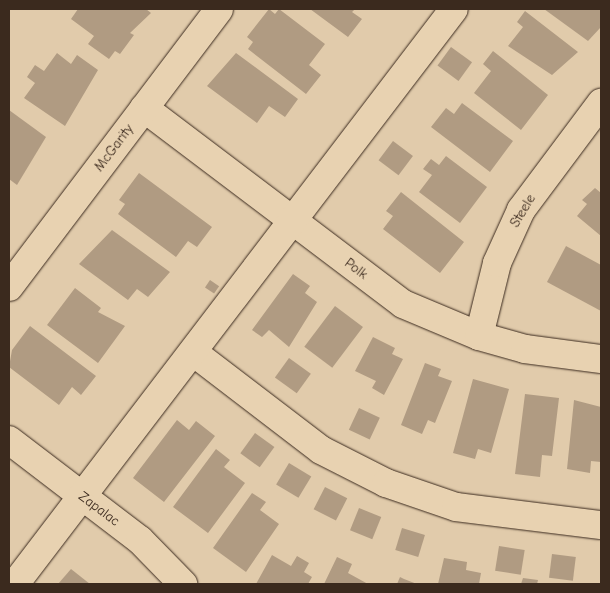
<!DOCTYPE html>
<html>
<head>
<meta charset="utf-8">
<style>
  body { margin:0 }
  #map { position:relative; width:610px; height:593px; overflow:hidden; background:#e1cbab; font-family:"Comic Neue",sans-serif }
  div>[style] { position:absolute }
  .building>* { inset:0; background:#b09b82; transform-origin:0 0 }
  .roads { filter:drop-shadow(0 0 1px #3b2a1e) drop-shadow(0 0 1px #3b2a1e) }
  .minor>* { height:28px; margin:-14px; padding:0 14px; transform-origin:14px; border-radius:14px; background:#e8d2b1 }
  span { translate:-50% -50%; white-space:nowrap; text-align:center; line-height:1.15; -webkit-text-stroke:5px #e8d2b1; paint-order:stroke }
  .street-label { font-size:14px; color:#3b2a1e }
  .frame { position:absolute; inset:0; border:10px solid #3b2a1e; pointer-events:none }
</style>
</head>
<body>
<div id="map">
  <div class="building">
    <div style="clip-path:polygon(78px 9px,146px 9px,151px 13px,130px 33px,134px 35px,120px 54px,115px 51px,109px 59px,88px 44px,94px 36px,71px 19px)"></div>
    <div style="clip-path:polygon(269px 9px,275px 14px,279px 9px,325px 44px,309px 65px,321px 75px,306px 94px,248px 49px,253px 42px,247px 37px)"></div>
    <div style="clip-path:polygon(310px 9px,355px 9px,352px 12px,362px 19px,348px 37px)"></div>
    <div style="clip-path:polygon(544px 9px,601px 9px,601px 27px,588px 41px)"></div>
    <div style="clip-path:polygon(525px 11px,578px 52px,552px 75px,508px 46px,523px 27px,517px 22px)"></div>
    <div style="left:451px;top:47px;width:26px;height:23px;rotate:36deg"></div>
    <div style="clip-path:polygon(493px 51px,548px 95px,521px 130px,474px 93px,491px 71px,483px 64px)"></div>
    <div style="clip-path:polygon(57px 53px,71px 64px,77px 55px,98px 70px,65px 126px,24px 98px,35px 83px,27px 77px,35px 65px,44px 71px)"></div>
    <div style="clip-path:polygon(236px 53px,298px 99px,285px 117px,269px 106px,257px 123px,207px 86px)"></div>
    <div style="clip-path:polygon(462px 103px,513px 141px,490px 172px,431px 127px,446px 108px,454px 114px)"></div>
    <div style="clip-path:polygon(9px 110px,46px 137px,17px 185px,9px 179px)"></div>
    <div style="left:393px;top:141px;width:25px;height:24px;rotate:37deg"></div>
    <div style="clip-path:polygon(446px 156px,487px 187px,460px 223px,419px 192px,432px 175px,423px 169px,431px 159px,439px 165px)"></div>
    <div style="clip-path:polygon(139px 173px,212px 227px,197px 247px,188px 241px,176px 257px,118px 214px,125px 204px,119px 200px)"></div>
    <div style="clip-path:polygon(595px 188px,601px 193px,601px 236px,577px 216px,587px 204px,582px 200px)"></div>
    <div style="clip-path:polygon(401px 192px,464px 242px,440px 273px,383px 229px,393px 216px,386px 211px)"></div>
    <div style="clip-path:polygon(112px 230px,170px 272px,148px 297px,137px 289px,128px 300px,79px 264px)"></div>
    <div style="clip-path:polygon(566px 246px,601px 265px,601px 311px,547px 282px)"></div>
    <div style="clip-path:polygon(293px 274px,310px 286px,305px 293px,317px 302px,289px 347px,269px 330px,262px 337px,252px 330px)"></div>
    <div style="left:210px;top:280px;width:11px;height:9px;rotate:34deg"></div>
    <div style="clip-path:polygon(75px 288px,101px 308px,98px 312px,125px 326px,98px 363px,47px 325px)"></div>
    <div style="left:335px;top:306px;width:35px;height:51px;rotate:37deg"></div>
    <div style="clip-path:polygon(30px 326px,96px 376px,81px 395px,72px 387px,59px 405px,9px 367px,12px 350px)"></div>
    <div style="clip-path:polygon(373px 337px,395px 348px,392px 354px,403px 359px,384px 395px,372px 388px,376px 381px,355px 371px)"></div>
    <div style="left:289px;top:358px;width:27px;height:24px;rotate:36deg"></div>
    <div style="clip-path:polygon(425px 363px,441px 369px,438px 376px,452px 381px,435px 423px,428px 420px,422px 434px,401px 425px)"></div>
    <div style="clip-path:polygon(473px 379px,509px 389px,491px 453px,478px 449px,475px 459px,453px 453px)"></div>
    <div style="clip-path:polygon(525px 394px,559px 398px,552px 456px,542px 455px,540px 477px,515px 474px)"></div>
    <div style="clip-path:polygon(574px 400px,601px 407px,601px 462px,591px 461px,590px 473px,567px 469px)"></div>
    <div style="left:359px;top:408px;width:23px;height:24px;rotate:25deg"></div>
    <div style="clip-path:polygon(177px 420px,189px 430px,196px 421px,215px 436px,164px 502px,133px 478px)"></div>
    <div style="left:255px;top:433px;width:24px;height:25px;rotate:36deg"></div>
    <div style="clip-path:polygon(216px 449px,230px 460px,224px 467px,245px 483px,208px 533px,173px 507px)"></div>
    <div style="left:289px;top:463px;width:26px;height:25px;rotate:31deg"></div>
    <div style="left:325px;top:487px;width:25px;height:25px;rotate:27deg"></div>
    <div style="clip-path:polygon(252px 493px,266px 502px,260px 510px,279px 524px,246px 572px,213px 548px)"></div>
    <div style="left:359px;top:508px;width:24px;height:24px;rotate:22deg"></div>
    <div style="left:402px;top:528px;width:24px;height:23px;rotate:17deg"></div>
    <div style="left:499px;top:546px;width:26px;height:25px;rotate:9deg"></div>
    <div style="left:552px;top:554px;width:24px;height:24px;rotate:7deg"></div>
    <div style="clip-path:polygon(272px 555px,291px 566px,297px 556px,309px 563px,304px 572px,312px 577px,308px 584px,256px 584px)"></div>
    <div style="clip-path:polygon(337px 557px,352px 564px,348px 573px,368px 584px,324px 584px)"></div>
    <div style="clip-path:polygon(444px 558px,467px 562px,466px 570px,481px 573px,479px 584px,438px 584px)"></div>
    <div style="clip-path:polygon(71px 569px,90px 584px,58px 584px)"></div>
    <div style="clip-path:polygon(400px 577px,404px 579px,417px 584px,397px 584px)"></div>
    <div style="clip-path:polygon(523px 578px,538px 580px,537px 584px,521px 584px)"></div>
  </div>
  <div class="roads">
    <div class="minor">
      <div style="left:144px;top:108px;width:325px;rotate:37.1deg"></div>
      <div style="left:403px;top:304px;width:82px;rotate:22.8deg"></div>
      <div style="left:479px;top:336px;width:48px;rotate:15.8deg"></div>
      <div style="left:525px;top:349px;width:77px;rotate:7.5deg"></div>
      <div style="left:9px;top:287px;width:348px;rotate:-52.9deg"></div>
      <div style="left:479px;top:336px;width:75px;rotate:-76.1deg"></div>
      <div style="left:497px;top:263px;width:58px;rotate:-65.6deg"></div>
      <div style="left:521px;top:210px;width:134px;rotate:-53.2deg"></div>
      <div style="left:193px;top:352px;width:161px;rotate:37.4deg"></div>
      <div style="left:321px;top:450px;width:73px;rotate:26.9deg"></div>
      <div style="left:386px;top:483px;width:74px;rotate:18.9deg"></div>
      <div style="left:456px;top:507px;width:146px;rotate:7.1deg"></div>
      <div style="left:9px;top:440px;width:165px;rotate:37.4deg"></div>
      <div style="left:140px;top:540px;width:62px;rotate:45.7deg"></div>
      <div style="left:15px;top:584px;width:723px;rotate:-52.64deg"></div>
    </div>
  </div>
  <div class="street-label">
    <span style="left:114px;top:148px;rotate:-53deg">McGarity</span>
    <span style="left:523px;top:211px;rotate:-59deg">Steele</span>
    <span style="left:356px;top:269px;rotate:37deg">Polk</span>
    <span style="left:99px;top:509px;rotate:37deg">Zapalac</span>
  </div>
  <div class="frame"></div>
</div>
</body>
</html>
